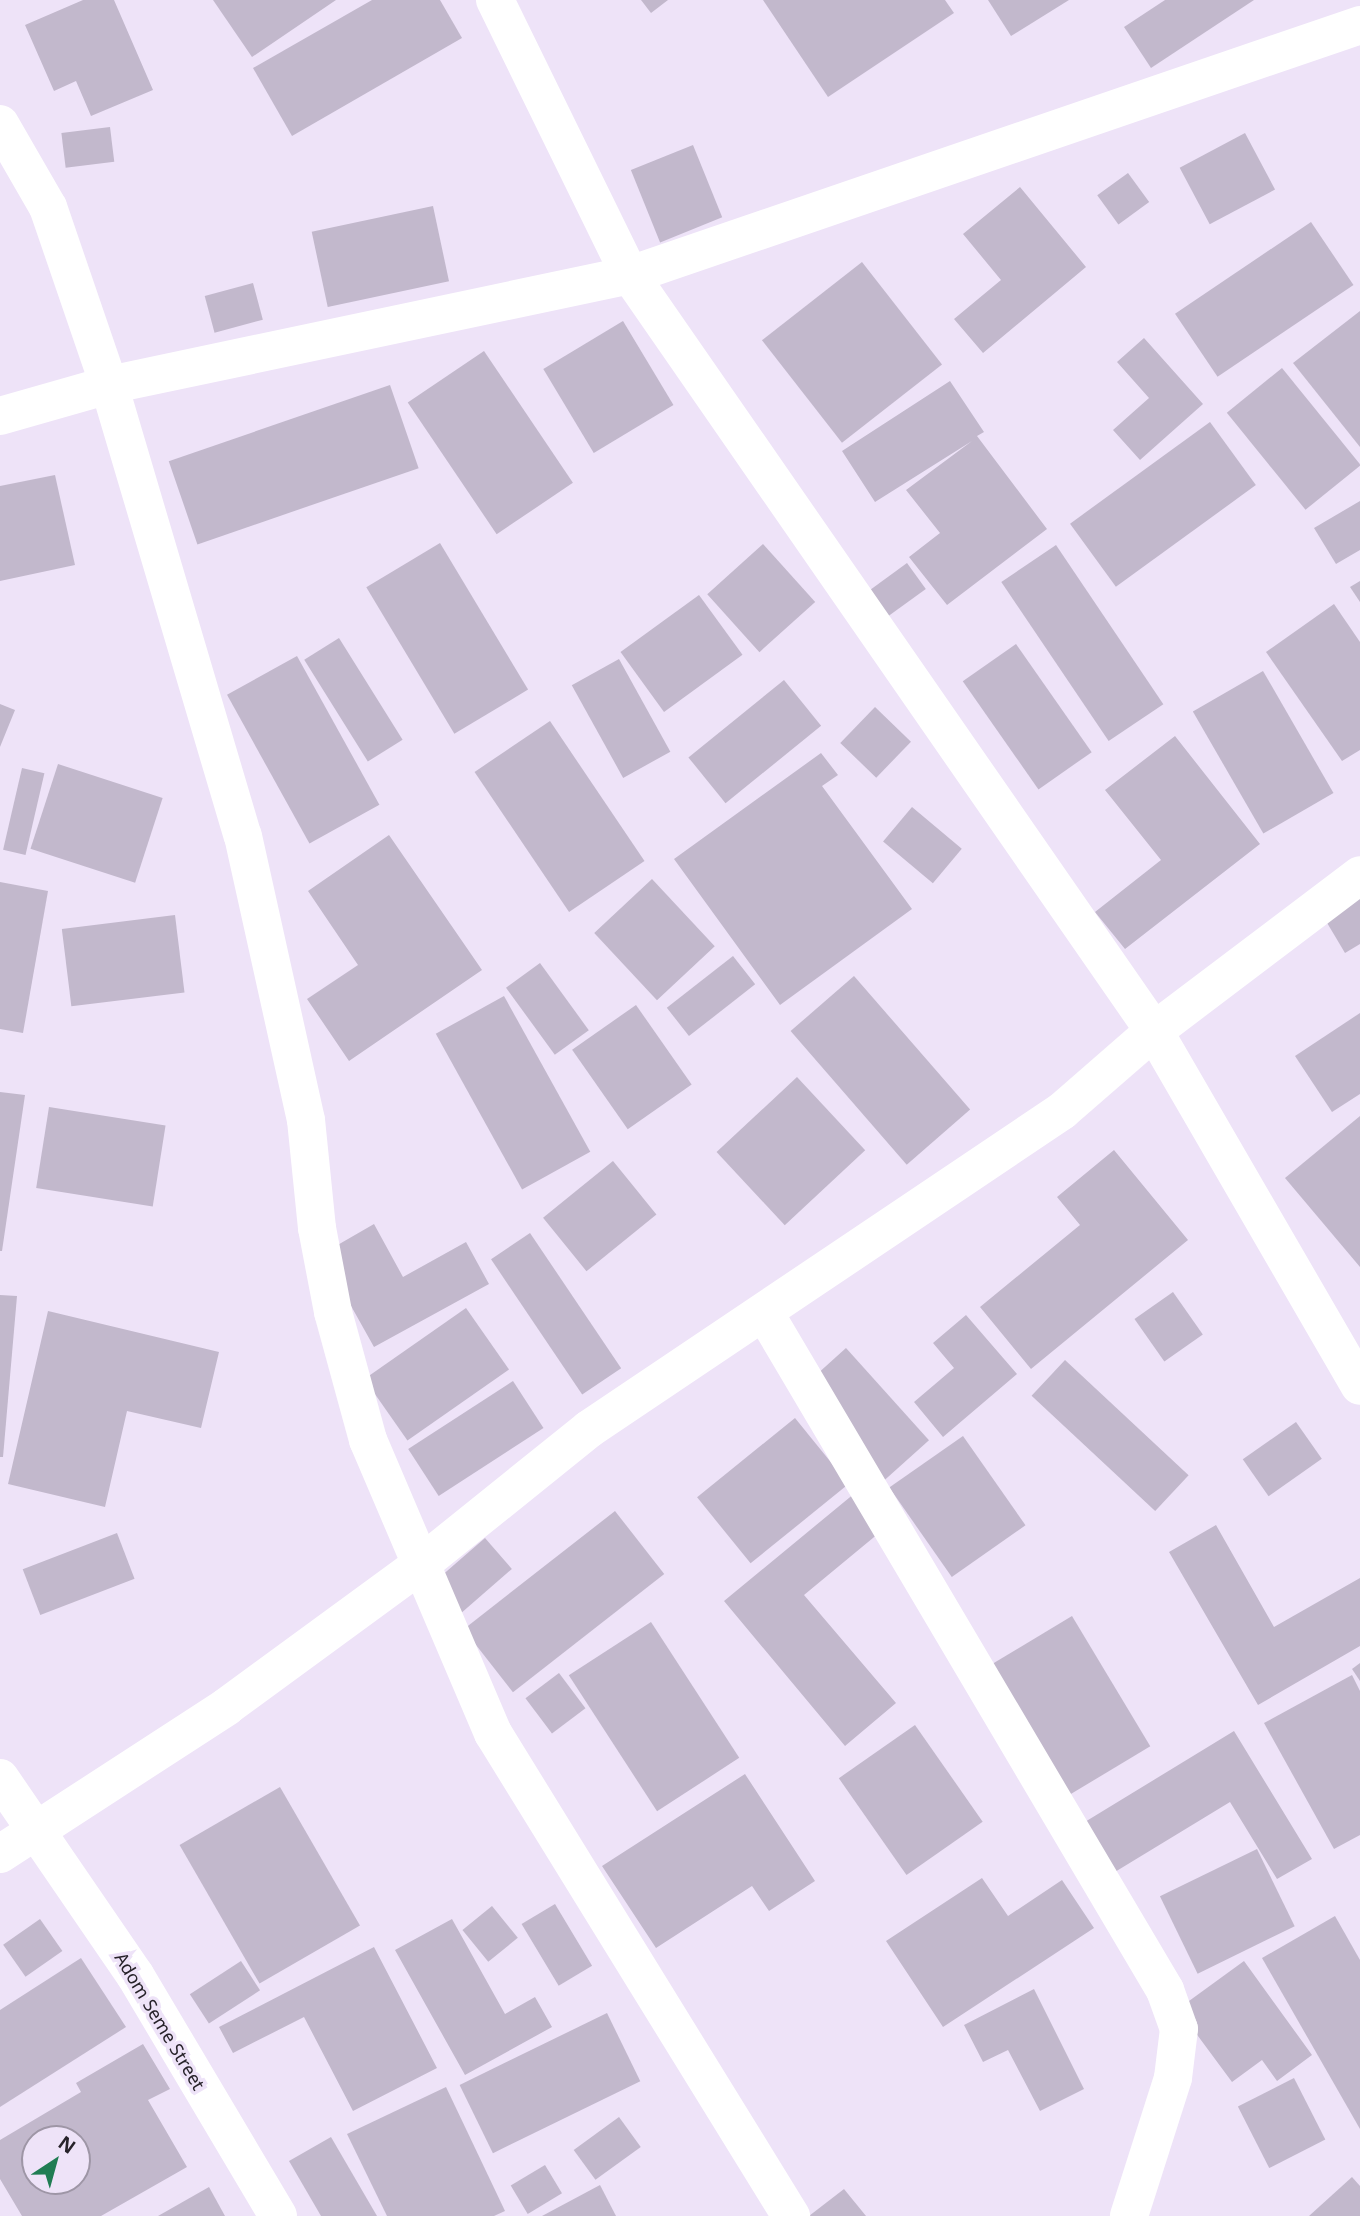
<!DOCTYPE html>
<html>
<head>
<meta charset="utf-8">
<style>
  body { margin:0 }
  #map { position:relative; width:1360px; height:2216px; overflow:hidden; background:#eee3f8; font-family:"Noto Sans",sans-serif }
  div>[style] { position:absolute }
  .building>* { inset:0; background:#c2b8cc; transform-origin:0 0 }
  .minor>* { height:38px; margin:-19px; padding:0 19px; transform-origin:19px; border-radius:19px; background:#fff }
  span { translate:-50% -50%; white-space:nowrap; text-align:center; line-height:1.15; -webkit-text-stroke:7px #eee3f8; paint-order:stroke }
  .street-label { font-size:18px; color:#27232a }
  .north { position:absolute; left:21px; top:2125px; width:70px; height:70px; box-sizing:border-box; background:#eee3f8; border:2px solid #9e96a6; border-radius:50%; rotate:36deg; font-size:19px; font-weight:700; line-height:28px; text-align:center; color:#27232a }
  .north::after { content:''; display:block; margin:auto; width:24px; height:32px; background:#207d53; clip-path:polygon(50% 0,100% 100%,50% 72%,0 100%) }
</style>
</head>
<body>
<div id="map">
  <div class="building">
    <div style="clip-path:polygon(83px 0,114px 0,153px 90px,91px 116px,76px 81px,54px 91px,25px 25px)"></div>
    <div style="clip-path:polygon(213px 0,336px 0,252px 57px)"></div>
    <div style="clip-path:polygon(372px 0,440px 0,462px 38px,292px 136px,253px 68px)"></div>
    <div style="clip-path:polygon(641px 0,668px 0,651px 13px)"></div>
    <div style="clip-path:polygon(763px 0,945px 0,954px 13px,828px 97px)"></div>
    <div style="clip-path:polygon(988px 0,1069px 0,1011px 36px)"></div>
    <div style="clip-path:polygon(1165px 0,1254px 0,1151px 68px,1124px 27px)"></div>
    <div style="left:110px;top:127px;width:35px;height:49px;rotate:83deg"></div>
    <div style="left:1245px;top:133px;width:64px;height:74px;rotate:62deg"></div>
    <div style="left:693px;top:145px;width:78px;height:67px;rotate:68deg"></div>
    <div style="left:1128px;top:173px;width:36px;height:38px;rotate:54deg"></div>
    <div style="clip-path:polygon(1020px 187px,1086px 267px,983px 353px,954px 319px,1001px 280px,963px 234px)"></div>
    <div style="left:433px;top:206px;width:77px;height:124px;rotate:78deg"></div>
    <div style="left:1311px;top:222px;width:76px;height:164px;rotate:56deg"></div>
    <div style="left:862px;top:262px;width:130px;height:127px;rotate:52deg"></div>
    <div style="left:253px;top:283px;width:38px;height:50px;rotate:75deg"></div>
    <div style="clip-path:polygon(1360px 311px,1360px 447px,1293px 363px)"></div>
    <div style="left:623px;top:321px;width:98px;height:93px;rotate:59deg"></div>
    <div style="clip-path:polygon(1144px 338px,1203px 404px,1140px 460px,1113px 430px,1149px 398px,1117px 362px)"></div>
    <div style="left:484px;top:351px;width:159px;height:92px;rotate:56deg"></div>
    <div style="left:1282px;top:368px;width:125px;height:71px;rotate:51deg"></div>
    <div style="clip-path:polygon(950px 381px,984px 432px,977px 436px,1047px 529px,947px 605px,909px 557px,940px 533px,906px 490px,972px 441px,875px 502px,842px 451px)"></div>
    <div style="left:390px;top:385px;width:88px;height:234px;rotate:71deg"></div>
    <div style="left:1210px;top:422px;width:78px;height:173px;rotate:54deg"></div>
    <div style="clip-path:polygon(55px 475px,75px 565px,0 581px,0 486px)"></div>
    <div style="clip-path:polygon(1360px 501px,1360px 550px,1336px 564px,1314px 528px)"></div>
    <div style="left:440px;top:543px;width:171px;height:86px;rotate:59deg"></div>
    <div style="left:763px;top:544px;width:78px;height:75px;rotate:48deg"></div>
    <div style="left:1056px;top:545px;width:192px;height:66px;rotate:56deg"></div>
    <div style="left:907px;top:563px;width:32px;height:47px;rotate:54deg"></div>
    <div style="clip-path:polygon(1360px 581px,1360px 602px,1350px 587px)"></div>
    <div style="left:699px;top:595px;width:74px;height:97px;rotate:54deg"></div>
    <div style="clip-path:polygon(1334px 604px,1360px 642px,1360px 750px,1342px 761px,1266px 652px)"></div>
    <div style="left:339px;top:638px;width:120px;height:41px;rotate:58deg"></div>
    <div style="left:1016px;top:644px;width:132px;height:65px;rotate:55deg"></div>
    <div style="left:297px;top:656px;width:170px;height:80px;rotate:61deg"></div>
    <div style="left:619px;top:659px;width:106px;height:54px;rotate:61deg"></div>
    <div style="left:1263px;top:671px;width:141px;height:81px;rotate:60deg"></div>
    <div style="left:784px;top:680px;width:59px;height:123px;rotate:51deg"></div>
    <div style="clip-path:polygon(0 704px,15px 710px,0 747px)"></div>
    <div style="left:875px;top:707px;width:50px;height:50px;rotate:44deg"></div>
    <div style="left:550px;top:721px;width:169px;height:91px;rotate:56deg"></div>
    <div style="clip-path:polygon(1175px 736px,1260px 844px,1125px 949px,1095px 912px,1161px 860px,1105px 790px)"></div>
    <div style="clip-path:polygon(821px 753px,838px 775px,822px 786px,912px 909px,780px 1005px,674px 859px)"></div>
    <div style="left:58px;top:764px;width:110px;height:89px;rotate:18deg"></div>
    <div style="left:22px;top:768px;width:23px;height:84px;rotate:13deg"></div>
    <div style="left:912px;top:807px;width:65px;height:45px;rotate:40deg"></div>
    <div style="clip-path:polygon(389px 835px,482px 970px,349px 1061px,307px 999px,358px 965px,308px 891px)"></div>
    <div style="left:652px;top:879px;width:92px;height:79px;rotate:47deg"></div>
    <div style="clip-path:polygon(0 882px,48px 891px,23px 1033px,0 1029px)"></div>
    <div style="clip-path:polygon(1360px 887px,1360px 944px,1345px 953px,1320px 911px)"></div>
    <div style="left:175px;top:915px;width:78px;height:114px;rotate:83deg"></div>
    <div style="left:733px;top:956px;width:36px;height:84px;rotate:52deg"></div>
    <div style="left:540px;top:963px;width:83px;height:42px;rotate:54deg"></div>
    <div style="left:854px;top:976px;width:177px;height:84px;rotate:49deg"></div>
    <div style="left:504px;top:996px;width:178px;height:78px;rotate:61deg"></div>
    <div style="left:636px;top:1005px;width:97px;height:78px;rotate:55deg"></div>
    <div style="clip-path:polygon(1360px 1013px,1360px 1094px,1332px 1112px,1295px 1056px)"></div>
    <div style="left:797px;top:1077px;width:100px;height:110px;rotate:47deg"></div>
    <div style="clip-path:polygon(0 1092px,25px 1095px,2px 1251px,0 1251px)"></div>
    <div style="left:49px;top:1107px;width:118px;height:82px;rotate:9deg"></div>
    <div style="clip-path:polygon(1360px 1116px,1360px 1267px,1285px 1178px)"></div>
    <div style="clip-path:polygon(1114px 1150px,1188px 1240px,1031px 1369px,980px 1307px,1080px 1225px,1057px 1197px)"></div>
    <div style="left:613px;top:1161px;width:69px;height:90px;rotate:51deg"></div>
    <div style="clip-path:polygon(374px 1224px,403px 1277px,466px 1242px,489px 1284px,374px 1347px,322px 1254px)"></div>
    <div style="left:530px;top:1233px;width:163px;height:47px;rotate:56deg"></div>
    <div style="left:1173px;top:1292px;width:52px;height:47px;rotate:55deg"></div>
    <div style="clip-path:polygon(0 1295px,17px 1296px,3px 1457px,0 1457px)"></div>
    <div style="left:466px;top:1308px;width:75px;height:124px;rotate:55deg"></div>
    <div style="clip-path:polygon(48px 1311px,219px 1352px,201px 1428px,127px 1411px,105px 1507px,8px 1484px)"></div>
    <div style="clip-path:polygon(966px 1315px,1017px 1374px,943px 1437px,914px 1402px,954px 1368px,933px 1343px)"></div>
    <div style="left:846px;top:1348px;width:124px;height:60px;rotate:48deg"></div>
    <div style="left:1065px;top:1360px;width:169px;height:49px;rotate:43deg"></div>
    <div style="left:513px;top:1381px;width:56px;height:125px;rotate:57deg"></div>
    <div style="left:795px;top:1418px;width:85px;height:126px;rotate:51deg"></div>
    <div style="left:1296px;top:1422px;width:45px;height:65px;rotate:55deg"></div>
    <div style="left:963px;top:1436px;width:109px;height:90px;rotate:55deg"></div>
    <div style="clip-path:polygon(855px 1493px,885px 1528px,804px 1595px,896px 1703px,845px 1746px,724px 1601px)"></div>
    <div style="left:615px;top:1511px;width:80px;height:192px;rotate:52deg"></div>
    <div style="clip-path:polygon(1216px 1525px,1274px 1627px,1360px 1578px,1360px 1646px,1258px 1705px,1169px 1552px)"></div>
    <div style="left:117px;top:1533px;width:49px;height:101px;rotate:69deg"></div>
    <div style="left:485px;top:1538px;width:41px;height:74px;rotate:49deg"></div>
    <div style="left:1072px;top:1616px;width:152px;height:99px;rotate:59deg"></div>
    <div style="left:651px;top:1622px;width:162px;height:98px;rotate:57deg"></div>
    <div style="clip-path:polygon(1360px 1663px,1360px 1681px,1352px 1669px)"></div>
    <div style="left:559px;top:1673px;width:44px;height:42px;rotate:53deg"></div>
    <div style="clip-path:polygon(1352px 1675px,1360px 1691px,1360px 1835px,1334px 1849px,1264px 1723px)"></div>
    <div style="left:915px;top:1725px;width:118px;height:93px;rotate:55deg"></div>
    <div style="clip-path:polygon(1234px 1731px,1312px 1859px,1277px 1879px,1230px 1802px,1105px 1878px,1075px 1828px)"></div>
    <div style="clip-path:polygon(745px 1774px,815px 1881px,769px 1911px,752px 1886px,656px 1948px,602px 1866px)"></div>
    <div style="left:280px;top:1787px;width:160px;height:116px;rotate:60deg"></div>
    <div style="left:1257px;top:1849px;width:86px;height:108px;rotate:64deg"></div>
    <div style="clip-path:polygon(982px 1878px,1008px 1916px,1062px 1880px,1094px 1928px,943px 2027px,886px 1941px)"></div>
    <div style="left:555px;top:1904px;width:72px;height:39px;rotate:59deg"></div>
    <div style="left:492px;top:1906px;width:41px;height:38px;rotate:51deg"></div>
    <div style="clip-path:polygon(1335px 1916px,1360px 1960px,1360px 2129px,1262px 1958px)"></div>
    <div style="left:40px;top:1919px;width:39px;height:45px;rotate:55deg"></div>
    <div style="clip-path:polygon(452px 1919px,505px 2014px,535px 1997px,552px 2027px,465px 2075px,395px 1950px)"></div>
    <div style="clip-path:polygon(374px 1947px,437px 2068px,353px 2111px,304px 2017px,233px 2053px,219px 2027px)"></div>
    <div style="clip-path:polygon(81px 1958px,126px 2027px,0 2107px,0 2010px)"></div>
    <div style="left:241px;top:1961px;width:35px;height:61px;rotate:57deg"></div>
    <div style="clip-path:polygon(1244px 1961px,1312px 2055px,1277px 2081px,1262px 2060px,1232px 2082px,1178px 2009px)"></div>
    <div style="clip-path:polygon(1034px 1989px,1084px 2089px,1040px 2111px,1008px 2050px,983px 2062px,964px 2025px)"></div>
    <div style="left:607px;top:2013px;width:76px;height:164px;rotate:64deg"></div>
    <div style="clip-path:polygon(evenodd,143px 2044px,170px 2089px,148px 2100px,187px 2167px,101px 2216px,22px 2216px,0 2179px,0 2140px,81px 2092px,76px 2083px,143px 2044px,35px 2139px,77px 2139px,77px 2181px,35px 2181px,35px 2139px)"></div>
    <div style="left:1294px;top:2078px;width:69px;height:63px;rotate:63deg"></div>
    <div style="clip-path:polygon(446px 2087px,505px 2211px,494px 2216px,387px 2216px,347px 2134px)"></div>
    <div style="left:619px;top:2117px;width:37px;height:56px;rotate:54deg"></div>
    <div style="clip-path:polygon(331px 2137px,377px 2216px,321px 2216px,289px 2161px)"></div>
    <div style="left:545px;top:2165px;width:33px;height:40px;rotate:59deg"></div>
    <div style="clip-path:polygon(1352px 2177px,1360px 2186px,1360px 2216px,1309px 2216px)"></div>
    <div style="clip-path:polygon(600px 2185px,616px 2216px,542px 2216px)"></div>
    <div style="clip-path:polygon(209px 2187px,225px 2216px,158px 2216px)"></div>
    <div style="clip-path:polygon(844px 2189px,866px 2216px,809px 2216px)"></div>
  </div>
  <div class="minor">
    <div style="left:495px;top:0;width:306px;rotate:63.9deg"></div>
    <div style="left:630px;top:275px;width:920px;rotate:55.27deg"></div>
    <div style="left:1154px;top:1031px;width:410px;rotate:59.9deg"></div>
    <div style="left:0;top:124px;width:96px;rotate:60deg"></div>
    <div style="left:48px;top:207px;width:188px;rotate:71.1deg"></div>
    <div style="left:109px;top:385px;width:470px;rotate:73.5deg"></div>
    <div style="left:243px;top:836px;width:291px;rotate:77.5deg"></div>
    <div style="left:306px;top:1120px;width:109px;rotate:84.2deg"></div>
    <div style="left:317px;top:1228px;width:86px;rotate:79.2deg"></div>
    <div style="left:333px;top:1312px;width:133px;rotate:74.7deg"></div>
    <div style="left:368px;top:1440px;width:319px;rotate:66.9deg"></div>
    <div style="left:493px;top:1733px;width:568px;rotate:58.33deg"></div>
    <div style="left:0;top:416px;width:113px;rotate:-15.9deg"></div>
    <div style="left:109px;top:385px;width:532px;rotate:-11.92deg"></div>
    <div style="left:630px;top:275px;width:772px;rotate:-18.9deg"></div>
    <div style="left:764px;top:1312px;width:788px;rotate:59.4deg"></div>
    <div style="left:1165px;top:1990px;width:41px;rotate:70.3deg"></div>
    <div style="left:1179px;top:2029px;width:49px;rotate:97deg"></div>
    <div style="left:1173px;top:2078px;width:145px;rotate:107.7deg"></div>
    <div style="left:0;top:1778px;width:239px;rotate:55.6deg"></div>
    <div style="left:135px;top:1975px;width:280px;rotate:59.3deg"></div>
    <div style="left:0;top:1854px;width:270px;rotate:-33deg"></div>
    <div style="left:226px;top:1707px;width:240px;rotate:-36.2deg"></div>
    <div style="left:420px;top:1565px;width:217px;rotate:-38.8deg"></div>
    <div style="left:589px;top:1429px;width:570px;rotate:-33.91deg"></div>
    <div style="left:1062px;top:1111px;width:122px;rotate:-41deg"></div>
    <div style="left:1154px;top:1031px;width:258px;rotate:-37.1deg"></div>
  </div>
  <div class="street-label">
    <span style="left:160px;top:2021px;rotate:59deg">Adom Seme Street</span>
  </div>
  <div class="north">N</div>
</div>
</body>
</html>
